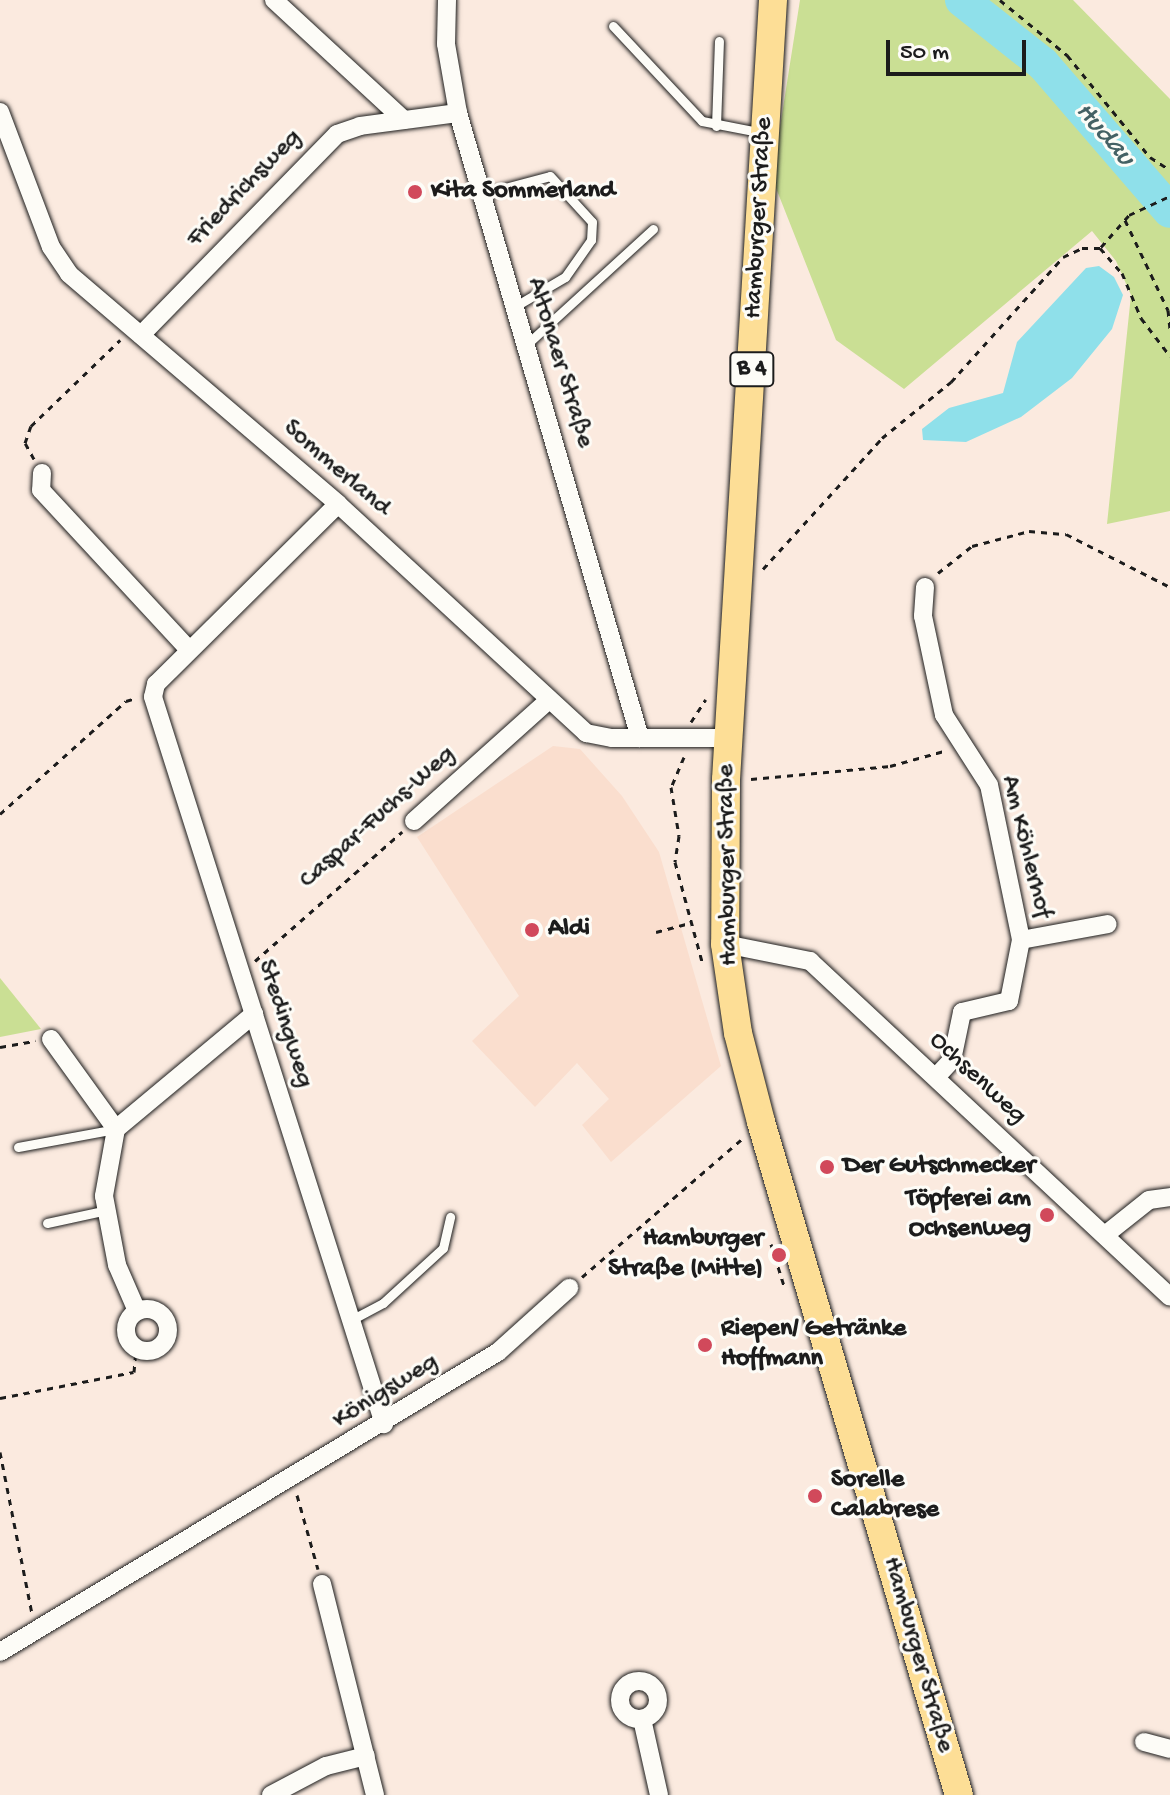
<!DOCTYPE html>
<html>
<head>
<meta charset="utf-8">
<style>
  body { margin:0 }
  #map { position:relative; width:1170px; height:1795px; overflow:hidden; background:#fbeadf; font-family:"Gochi Hand",sans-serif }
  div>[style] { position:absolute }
  .built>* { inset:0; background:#fadece }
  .green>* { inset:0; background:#cadf94 }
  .water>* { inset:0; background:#8fe0ea }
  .river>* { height:34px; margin:-17px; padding:0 17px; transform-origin:17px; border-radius:17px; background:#8fe0ea }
  .path>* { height:3px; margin-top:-1.5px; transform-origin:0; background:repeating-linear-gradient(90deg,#1c1c1c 0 6px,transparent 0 12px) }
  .roads { filter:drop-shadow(0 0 2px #1c1c1c) drop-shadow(0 0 2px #1c1c1c) }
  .service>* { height:9px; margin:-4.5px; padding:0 4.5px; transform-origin:4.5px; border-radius:4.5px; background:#fdfcf7 }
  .minor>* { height:18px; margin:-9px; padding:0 9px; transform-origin:9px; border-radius:9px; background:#fdfcf7 }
  .minor>.ring { margin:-9px; padding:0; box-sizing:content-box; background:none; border:18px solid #fdfcf7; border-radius:50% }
  .primary>* { height:28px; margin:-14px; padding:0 14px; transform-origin:14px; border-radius:14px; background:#fdde96 }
  .dots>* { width:22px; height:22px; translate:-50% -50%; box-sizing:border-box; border:4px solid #fdfcf7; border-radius:50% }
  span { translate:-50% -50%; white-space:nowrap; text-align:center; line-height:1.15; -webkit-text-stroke:6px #fdfcf7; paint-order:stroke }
  .shield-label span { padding:2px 6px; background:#fdfcf7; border:2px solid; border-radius:6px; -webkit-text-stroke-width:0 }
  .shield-label { font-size:24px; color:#1c1c1c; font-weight:700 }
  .street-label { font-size:26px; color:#1c1c1c }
  .poi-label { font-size:26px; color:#1c1c1c; font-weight:700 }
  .left { translate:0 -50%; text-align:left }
  .right { translate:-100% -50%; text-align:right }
  .water-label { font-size:28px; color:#446164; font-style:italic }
  .scale { position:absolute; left:886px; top:40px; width:140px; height:36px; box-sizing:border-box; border:4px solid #1c1c1c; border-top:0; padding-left:10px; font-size:24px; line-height:28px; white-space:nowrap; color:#1c1c1c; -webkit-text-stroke:6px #fdfcf7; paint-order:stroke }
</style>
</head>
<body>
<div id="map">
  <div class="built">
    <div style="clip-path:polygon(553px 746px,580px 749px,622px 796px,659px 852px,721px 1066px,611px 1162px,582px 1125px,609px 1099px,577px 1063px,535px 1107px,472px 1041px,519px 996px,417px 837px)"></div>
  </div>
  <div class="green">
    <div style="clip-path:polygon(800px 0,1073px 0,1170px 99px,1170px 511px,1107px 524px,1131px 295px,1116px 261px,1092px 231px,904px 389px,836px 340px,772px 178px)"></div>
    <div style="clip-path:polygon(0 978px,41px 1029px,0 1037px)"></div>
  </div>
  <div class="water">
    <div style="clip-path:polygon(1099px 266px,1114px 277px,1123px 295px,1112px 329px,1072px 378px,1021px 417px,966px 442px,923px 440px,922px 429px,949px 408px,1003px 393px,1017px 342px,1086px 268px)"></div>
  </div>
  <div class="river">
    <div style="left:962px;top:0;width:103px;rotate:38.3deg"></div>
    <div style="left:1043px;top:64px;width:194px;rotate:49.2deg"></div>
  </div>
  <div class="path">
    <div style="left:1000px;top:0;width:87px;rotate:39.4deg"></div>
    <div style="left:1067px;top:55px;width:132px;rotate:50.9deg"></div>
    <div style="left:1150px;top:157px;width:24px;rotate:33deg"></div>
    <div style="left:1125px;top:220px;width:100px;rotate:64.5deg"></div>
    <div style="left:1168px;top:310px;width:20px;rotate:84deg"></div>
    <div style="left:1101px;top:247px;width:43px;rotate:-48.8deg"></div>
    <div style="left:1129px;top:215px;width:45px;rotate:-24.9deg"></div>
    <div style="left:34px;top:459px;width:18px;rotate:-119deg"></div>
    <div style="left:25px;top:443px;width:18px;rotate:-71deg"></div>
    <div style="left:31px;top:426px;width:124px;rotate:-44deg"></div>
    <div style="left:763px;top:569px;width:177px;rotate:-47.7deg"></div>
    <div style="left:882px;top:438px;width:89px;rotate:-39.1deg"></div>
    <div style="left:951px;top:382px;width:168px;rotate:-48.1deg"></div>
    <div style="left:1063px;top:257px;width:21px;rotate:-25deg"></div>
    <div style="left:1082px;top:248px;width:18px"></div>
    <div style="left:1100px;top:248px;width:33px;rotate:49deg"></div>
    <div style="left:1122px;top:273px;width:49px;rotate:67.1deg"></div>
    <div style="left:1141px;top:318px;width:48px;rotate:52.7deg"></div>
    <div style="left:938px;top:573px;width:43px;rotate:-38.5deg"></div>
    <div style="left:972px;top:546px;width:59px;rotate:-14.7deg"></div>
    <div style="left:1029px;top:531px;width:37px;rotate:5deg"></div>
    <div style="left:1066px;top:534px;width:117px;rotate:27deg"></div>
    <div style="left:691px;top:722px;width:27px;rotate:-57deg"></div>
    <div style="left:684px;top:757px;width:33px;rotate:113deg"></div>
    <div style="left:671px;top:787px;width:50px;rotate:80.7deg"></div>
    <div style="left:679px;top:836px;width:26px;rotate:99deg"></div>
    <div style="left:675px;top:862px;width:107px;rotate:74.8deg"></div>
    <div style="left:751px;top:779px;width:140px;rotate:-5.3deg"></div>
    <div style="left:890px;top:766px;width:56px;rotate:-15.5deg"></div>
    <div style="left:0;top:814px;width:169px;rotate:-41.9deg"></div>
    <div style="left:126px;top:701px;width:10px;rotate:-17deg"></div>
    <div style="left:656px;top:932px;width:34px;rotate:-15deg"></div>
    <div style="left:255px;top:961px;width:196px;rotate:-41.3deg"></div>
    <div style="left:0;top:1047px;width:36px;rotate:-10deg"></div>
    <div style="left:771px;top:1244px;width:47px;rotate:72.7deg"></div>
    <div style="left:582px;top:1277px;width:213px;rotate:-40.8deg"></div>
    <div style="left:0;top:1398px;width:136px;rotate:-11deg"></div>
    <div style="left:134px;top:1372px;width:24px;rotate:-85deg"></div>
    <div style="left:0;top:1452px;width:164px;rotate:78.8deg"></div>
    <div style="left:297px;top:1495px;width:77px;rotate:74.2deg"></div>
  </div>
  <div class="roads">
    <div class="service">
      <div style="left:613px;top:26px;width:130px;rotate:46.9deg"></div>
      <div style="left:702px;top:121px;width:62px;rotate:11.1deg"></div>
      <div style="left:716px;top:126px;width:85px;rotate:-88deg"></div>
      <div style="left:482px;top:194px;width:70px;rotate:-14.8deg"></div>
      <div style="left:550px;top:176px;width:62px;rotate:47.6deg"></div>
      <div style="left:592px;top:222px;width:18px;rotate:93deg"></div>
      <div style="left:591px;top:240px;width:45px;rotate:125.1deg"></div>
      <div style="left:565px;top:277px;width:59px;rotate:149.5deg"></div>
      <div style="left:526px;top:345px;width:172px;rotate:-42.4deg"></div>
      <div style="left:18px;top:1147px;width:100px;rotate:-10.4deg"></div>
      <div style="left:47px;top:1223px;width:61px;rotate:-12.2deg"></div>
      <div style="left:351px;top:1320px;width:36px;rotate:-28deg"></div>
      <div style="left:383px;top:1303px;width:81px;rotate:-42.5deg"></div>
      <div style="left:443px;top:1248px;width:32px;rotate:-77deg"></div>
    </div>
    <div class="minor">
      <div style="left:274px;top:0;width:177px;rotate:42.7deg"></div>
      <div style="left:447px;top:0;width:44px;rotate:91.3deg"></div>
      <div style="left:446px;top:44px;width:70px;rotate:80.1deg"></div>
      <div style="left:458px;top:113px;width:651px;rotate:73.76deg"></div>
      <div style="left:0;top:112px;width:144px;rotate:69.3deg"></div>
      <div style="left:51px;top:247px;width:32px;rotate:56deg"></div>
      <div style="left:69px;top:274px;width:354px;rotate:40.5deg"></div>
      <div style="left:338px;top:504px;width:338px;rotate:42.7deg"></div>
      <div style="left:586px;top:733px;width:26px;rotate:11deg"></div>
      <div style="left:612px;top:738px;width:117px"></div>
      <div style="left:141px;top:335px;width:281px;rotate:-45.7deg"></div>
      <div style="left:337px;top:134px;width:24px;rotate:-19deg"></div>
      <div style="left:360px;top:126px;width:99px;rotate:-7.6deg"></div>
      <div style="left:42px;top:473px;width:17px;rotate:93deg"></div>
      <div style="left:41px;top:490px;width:218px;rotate:47.2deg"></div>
      <div style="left:338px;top:504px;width:256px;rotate:135.3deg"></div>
      <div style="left:156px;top:684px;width:13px;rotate:103deg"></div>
      <div style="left:153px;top:697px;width:763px;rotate:72.37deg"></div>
      <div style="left:925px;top:587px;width:29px;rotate:94deg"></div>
      <div style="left:923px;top:616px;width:101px;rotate:78deg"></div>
      <div style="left:944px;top:715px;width:83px;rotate:57.3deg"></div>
      <div style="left:989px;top:785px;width:158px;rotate:78.3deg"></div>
      <div style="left:414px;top:821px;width:181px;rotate:-41.9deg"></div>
      <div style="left:725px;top:944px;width:87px;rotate:11.3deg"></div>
      <div style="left:810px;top:961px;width:492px;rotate:43deg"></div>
      <div style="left:51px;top:1039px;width:111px;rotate:54.2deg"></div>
      <div style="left:116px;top:1129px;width:180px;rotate:-39.8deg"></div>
      <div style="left:937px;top:1076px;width:22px;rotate:-47deg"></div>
      <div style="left:952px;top:1060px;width:49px;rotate:-78.2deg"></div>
      <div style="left:962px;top:1012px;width:48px;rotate:-13.2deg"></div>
      <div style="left:1009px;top:1001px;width:62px;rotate:-78.9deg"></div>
      <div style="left:1021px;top:940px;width:88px;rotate:-10.4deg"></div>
      <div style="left:116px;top:1129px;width:68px;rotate:100.2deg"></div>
      <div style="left:104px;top:1196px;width:70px;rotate:79.3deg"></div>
      <div style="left:117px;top:1265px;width:50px;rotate:66.5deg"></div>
      <div style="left:1105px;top:1235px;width:56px;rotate:-38.5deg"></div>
      <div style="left:1149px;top:1200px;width:21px;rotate:-8deg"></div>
      <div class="ring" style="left:126px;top:1309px;width:24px;height:24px"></div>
      <div style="left:322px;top:1584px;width:218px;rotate:75.9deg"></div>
      <div style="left:0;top:1652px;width:581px;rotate:-31.07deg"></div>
      <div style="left:498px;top:1352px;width:96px;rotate:-42deg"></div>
      <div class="ring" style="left:620px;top:1681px;width:20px;height:20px"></div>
      <div style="left:642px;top:1719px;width:78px;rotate:77.4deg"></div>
      <div style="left:1144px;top:1742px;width:27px;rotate:15deg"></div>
      <div style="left:271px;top:1795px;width:62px;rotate:-27.8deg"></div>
      <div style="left:326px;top:1766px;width:41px;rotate:-14deg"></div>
    </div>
    <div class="primary">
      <div style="left:773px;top:0;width:781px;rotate:93.45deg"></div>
      <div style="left:726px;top:780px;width:164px;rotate:90.3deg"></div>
      <div style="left:725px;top:944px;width:90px;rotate:81.7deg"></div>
      <div style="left:738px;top:1033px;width:92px;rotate:75.5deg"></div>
      <div style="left:761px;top:1122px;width:702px;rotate:73.61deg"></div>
    </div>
  </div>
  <div class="dots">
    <div style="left:415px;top:192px;background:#d1495b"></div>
    <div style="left:532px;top:930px;background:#d1495b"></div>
    <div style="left:827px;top:1167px;background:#d1495b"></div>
    <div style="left:1047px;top:1215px;background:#d1495b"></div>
    <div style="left:779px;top:1255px;background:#d1495b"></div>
    <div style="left:705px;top:1345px;background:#d1495b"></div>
    <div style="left:815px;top:1496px;background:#d1495b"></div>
  </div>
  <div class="shield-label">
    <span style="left:752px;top:369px">B 4</span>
  </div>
  <div class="street-label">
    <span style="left:245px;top:189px;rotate:-46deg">Friedrichsweg</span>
    <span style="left:760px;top:218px;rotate:-87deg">Hamburger Straße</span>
    <span style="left:559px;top:363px;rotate:73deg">Altonaer Straße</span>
    <span style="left:336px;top:469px;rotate:41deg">Sommerland</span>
    <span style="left:378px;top:818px;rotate:-42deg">Caspar-Fuchs-Weg</span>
    <span style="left:1025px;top:847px;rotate:76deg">Am Köhlerhof</span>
    <span style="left:729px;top:865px;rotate:-91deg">Hamburger Straße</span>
    <span style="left:284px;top:1024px;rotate:72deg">Stedingweg</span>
    <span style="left:977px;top:1079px;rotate:43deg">Ochsenweg</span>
    <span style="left:386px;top:1392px;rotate:-32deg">Königsweg</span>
    <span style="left:917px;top:1655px;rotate:74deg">Hamburger Straße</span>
  </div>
  <div class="poi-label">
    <span class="left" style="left:431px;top:192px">Kita Sommerland</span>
    <span class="left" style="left:548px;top:930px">Aldi</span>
    <span class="left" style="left:843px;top:1167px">Der Gutschmecker</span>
    <span class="right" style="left:1031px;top:1215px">Töpferei am<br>Ochsenweg</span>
    <span class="right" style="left:763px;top:1255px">Hamburger<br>Straße (Mitte)</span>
    <span class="left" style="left:721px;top:1345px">Riepen/ Getränke<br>Hoffmann</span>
    <span class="left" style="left:831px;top:1496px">Sorelle<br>Calabrese</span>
  </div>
  <div class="water-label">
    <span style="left:1104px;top:135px;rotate:49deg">Hudau</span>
  </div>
  <div class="scale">50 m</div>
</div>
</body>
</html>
